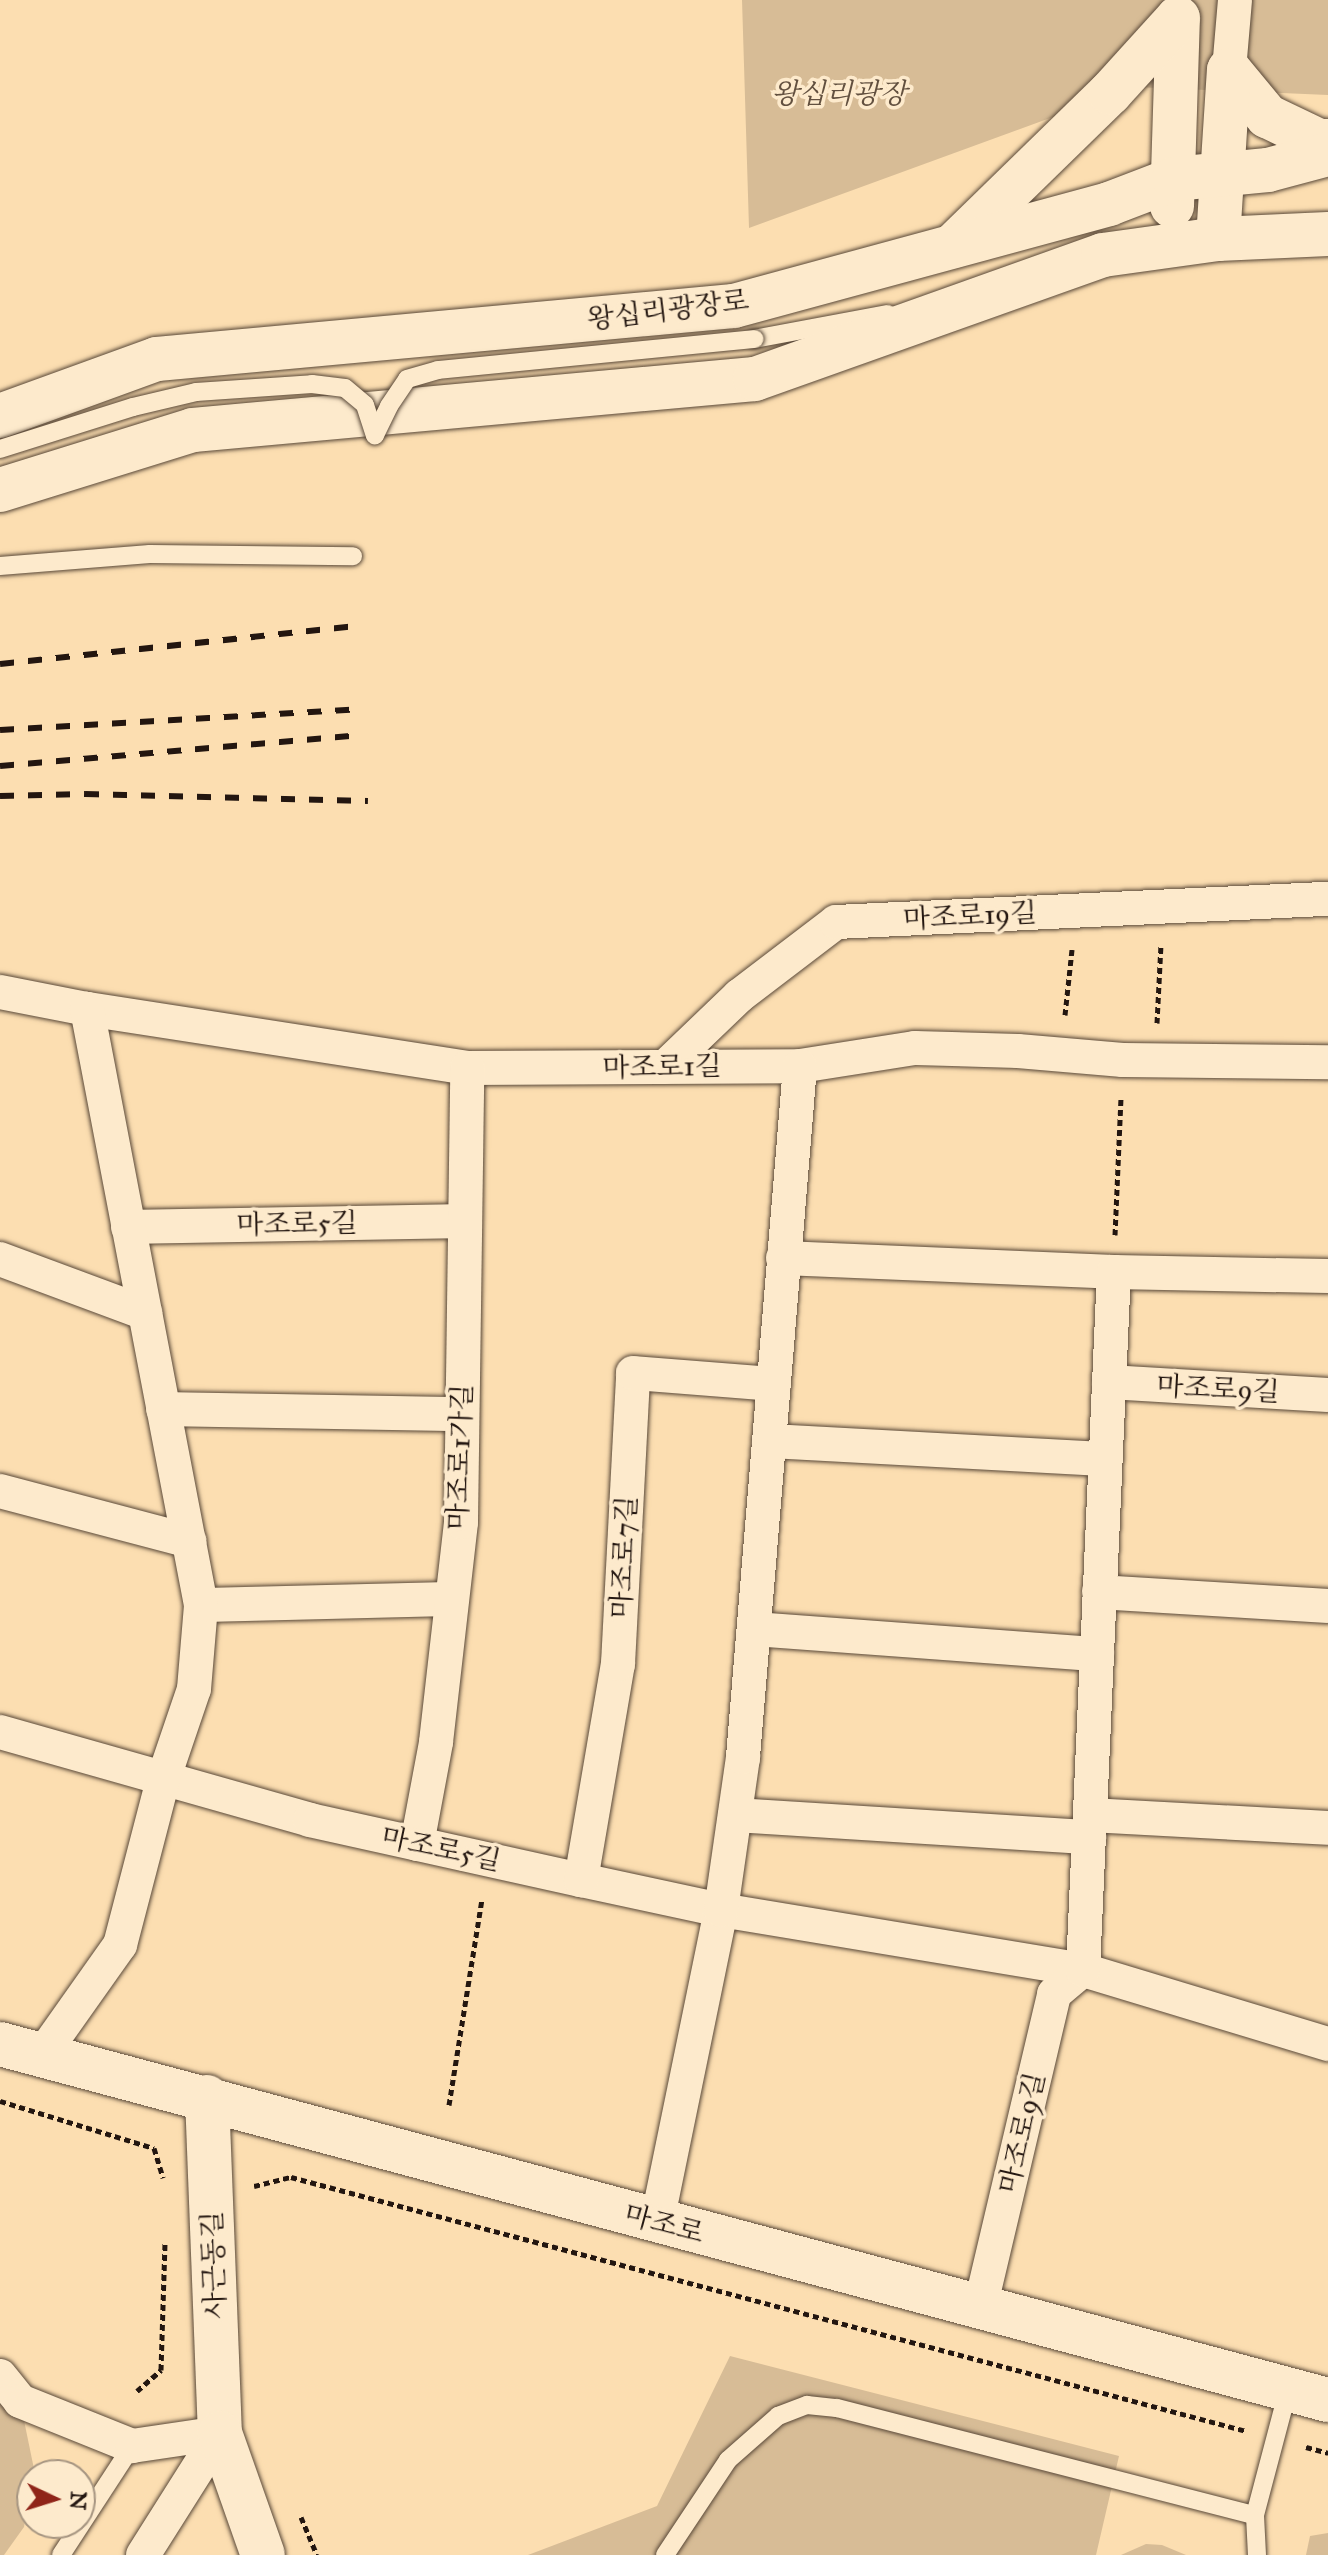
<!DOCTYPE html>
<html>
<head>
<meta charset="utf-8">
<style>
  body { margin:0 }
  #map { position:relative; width:1328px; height:2555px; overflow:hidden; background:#fcdeb1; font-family:"IM FELL Great Primer","Noto Serif KR",serif }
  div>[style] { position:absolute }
  .green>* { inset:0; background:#d7bc96 }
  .path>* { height:5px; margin-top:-2.5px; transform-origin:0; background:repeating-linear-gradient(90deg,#231610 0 6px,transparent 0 10px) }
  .roads { filter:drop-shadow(0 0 2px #594838) drop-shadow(0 0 2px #594838) }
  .service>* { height:18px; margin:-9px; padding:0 9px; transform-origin:9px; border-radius:9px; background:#fdeacc }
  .minor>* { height:34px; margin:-17px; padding:0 17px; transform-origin:17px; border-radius:17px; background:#fdeacc }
  .tertiary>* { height:44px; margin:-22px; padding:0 22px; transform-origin:22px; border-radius:22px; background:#fdeacc }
  .secondary>* { height:44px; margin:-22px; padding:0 22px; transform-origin:22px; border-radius:22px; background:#fdeacc }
  .rail>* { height:6px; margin-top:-3px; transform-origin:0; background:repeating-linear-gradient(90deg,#231610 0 14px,transparent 0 28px) }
  .bridges { filter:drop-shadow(0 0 2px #594838) drop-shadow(0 0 2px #594838) }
  .service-bridge>* { height:18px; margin:-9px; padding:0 9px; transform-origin:9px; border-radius:9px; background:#fdeacc }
  span { translate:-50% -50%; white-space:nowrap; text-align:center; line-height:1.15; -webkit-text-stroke:7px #fdeacc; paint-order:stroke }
  .park-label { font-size:28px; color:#62503f; font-style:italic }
  .street-label { font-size:28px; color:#231610 }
  .north { position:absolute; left:16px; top:2459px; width:80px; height:80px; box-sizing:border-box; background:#fdeacc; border:2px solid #a69581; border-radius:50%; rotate:94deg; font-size:22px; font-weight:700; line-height:32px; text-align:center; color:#231610 }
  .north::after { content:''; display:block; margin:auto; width:28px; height:36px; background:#8f2418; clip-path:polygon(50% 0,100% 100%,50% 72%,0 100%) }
</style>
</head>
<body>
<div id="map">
  <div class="green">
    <div style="clip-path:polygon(742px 0,1328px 0,1328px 95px,1135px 87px,749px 228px)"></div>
    <div style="clip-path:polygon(730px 2356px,1119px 2456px,1096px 2555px,528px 2555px,657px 2506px)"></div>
    <div style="clip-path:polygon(0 2376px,20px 2401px,34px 2469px,24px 2527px,4px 2555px,0 2555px)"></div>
    <div style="clip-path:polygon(1328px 2533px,1328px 2555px,1306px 2555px,1310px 2536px)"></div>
    <div style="clip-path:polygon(1146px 2544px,1162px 2545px,1186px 2555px,1121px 2555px)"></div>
  </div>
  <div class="path">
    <div style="left:1065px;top:1015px;width:66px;rotate:-83.9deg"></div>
    <div style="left:1157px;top:1023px;width:78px;rotate:-87.1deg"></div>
    <div style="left:1115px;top:1235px;width:138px;rotate:-87.5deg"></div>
    <div style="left:0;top:2101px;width:161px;rotate:17deg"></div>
    <div style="left:154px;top:2148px;width:31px;rotate:73deg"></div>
    <div style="left:449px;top:2105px;width:208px;rotate:-80.9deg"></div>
    <div style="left:254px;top:2186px;width:38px;rotate:-14deg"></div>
    <div style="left:291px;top:2177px;width:988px;rotate:14.89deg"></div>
    <div style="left:137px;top:2391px;width:32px;rotate:-41deg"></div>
    <div style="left:161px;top:2370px;width:127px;rotate:-88.2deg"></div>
    <div style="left:1306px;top:2447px;width:23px;rotate:15deg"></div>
    <div style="left:301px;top:2517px;width:41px;rotate:67.2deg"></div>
  </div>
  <div class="roads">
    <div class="service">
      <div style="left:754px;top:339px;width:136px;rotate:-10.6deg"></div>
      <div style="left:0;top:566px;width:150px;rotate:-4.6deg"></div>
      <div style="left:150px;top:554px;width:203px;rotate:0.6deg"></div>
      <div style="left:61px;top:2555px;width:130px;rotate:-56.9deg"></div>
      <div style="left:665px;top:2555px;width:114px;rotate:-56.4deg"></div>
      <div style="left:728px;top:2460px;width:67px;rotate:-41.3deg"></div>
      <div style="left:778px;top:2416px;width:31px;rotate:-21deg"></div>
      <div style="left:807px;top:2405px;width:30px;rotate:6deg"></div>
      <div style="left:837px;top:2408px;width:431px;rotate:14.4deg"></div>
      <div style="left:1257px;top:2555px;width:40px;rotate:-92.9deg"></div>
      <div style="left:1255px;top:2515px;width:129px;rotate:-75.2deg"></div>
    </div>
    <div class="minor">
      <div style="left:1229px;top:70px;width:70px;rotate:-85.1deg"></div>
      <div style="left:0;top:992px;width:89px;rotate:11.1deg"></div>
      <div style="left:87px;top:1009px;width:385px;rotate:8.8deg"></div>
      <div style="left:467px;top:1068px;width:333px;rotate:-0.3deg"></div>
      <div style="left:800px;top:1066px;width:116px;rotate:-8.9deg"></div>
      <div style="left:915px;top:1048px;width:103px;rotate:1.7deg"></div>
      <div style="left:1018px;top:1051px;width:105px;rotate:4.9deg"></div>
      <div style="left:1123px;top:1060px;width:205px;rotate:0.6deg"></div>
      <div style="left:665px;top:1067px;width:103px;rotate:-43.8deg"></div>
      <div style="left:739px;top:996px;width:122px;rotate:-37.3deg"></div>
      <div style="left:836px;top:922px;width:493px;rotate:-2.7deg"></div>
      <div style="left:128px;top:1227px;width:337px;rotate:-1deg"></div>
      <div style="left:783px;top:1258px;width:331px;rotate:2.4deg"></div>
      <div style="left:1114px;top:1272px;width:214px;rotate:1.1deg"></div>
      <div style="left:0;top:1259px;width:155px;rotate:20.4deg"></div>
      <div style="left:1109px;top:1382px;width:219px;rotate:3.4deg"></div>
      <div style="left:163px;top:1409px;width:299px;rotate:1deg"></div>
      <div style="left:769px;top:1441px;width:336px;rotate:3.1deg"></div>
      <div style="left:0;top:1491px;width:196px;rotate:14.8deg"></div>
      <div style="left:1099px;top:1592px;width:229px;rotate:3.5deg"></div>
      <div style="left:201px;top:1605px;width:251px;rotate:-1.4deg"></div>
      <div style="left:754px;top:1629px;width:344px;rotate:4.2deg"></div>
      <div style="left:0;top:1732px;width:322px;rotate:15.8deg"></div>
      <div style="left:310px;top:1820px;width:278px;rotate:12.5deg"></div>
      <div style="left:581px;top:1880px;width:143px;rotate:12.1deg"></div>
      <div style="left:721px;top:1910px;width:367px;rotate:9.4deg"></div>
      <div style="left:1083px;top:1970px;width:256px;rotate:16.8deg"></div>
      <div style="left:735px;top:1815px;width:355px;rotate:3.6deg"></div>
      <div style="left:1090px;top:1815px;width:238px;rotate:3.1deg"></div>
      <div style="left:417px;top:1844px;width:104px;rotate:-79.4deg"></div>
      <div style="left:436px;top:1742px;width:221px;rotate:-83.5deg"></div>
      <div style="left:461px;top:1522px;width:454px;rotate:-89.2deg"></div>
      <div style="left:581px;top:1880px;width:219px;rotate:-80.3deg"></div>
      <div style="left:618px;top:1664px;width:291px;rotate:-87deg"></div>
      <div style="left:633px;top:1373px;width:141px;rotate:4.5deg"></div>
      <div style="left:42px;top:2055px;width:135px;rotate:-54.7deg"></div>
      <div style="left:120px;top:1945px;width:171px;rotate:-75.4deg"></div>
      <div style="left:163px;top:1780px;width:96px;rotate:-71.2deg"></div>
      <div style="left:194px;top:1689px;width:84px;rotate:-85.2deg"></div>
      <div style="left:201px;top:1605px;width:607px;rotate:-100.83deg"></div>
      <div style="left:657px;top:2222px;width:318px;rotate:-78.4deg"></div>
      <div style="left:721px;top:1910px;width:155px;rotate:-81.8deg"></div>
      <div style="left:743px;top:1757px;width:693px;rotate:-85.28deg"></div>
      <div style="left:980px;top:2308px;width:323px;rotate:-76.7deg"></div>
      <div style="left:1054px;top:1994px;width:38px;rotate:-40deg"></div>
      <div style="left:1083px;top:1970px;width:699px;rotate:-87.46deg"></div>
      <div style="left:0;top:2376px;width:32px;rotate:51deg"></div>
      <div style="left:20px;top:2401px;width:121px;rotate:21.9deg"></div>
      <div style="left:132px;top:2446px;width:89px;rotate:-8.4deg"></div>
      <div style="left:143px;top:2555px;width:144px;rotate:-57.7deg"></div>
    </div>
    <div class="tertiary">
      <div style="left:1229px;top:70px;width:60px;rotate:50.4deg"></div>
      <div style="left:1267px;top:116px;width:58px;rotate:25.7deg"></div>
      <div style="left:1319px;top:141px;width:9px"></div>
      <div style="left:1172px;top:206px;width:188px;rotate:-88.2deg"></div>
      <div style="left:1218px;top:239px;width:169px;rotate:-86.3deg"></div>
      <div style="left:953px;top:246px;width:219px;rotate:-44.3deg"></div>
      <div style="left:1110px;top:93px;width:101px;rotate:-47.8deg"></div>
      <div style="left:0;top:416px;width:167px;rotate:-20deg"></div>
      <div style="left:157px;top:359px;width:579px;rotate:-5.25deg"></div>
      <div style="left:734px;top:306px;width:389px;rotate:-15.2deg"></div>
      <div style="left:1109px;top:204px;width:70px;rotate:-21deg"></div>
      <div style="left:1174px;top:179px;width:94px;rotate:-5.5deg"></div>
      <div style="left:1268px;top:170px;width:62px;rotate:-14.9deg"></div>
      <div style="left:0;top:490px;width:202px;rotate:-17.3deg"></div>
      <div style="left:193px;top:430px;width:564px;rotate:-5.19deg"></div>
      <div style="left:755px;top:379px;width:369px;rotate:-19.6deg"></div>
      <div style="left:1103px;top:255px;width:116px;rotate:-7.9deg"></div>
      <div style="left:1218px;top:239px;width:110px;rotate:-2.6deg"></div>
      <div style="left:207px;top:2097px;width:336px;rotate:87.8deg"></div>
      <div style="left:220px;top:2433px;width:129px;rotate:70.6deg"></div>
    </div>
    <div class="secondary">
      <div style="left:0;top:2044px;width:1375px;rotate:15.01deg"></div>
    </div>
  </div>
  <div class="rail">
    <div style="left:0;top:664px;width:351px;rotate:-6.1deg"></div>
    <div style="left:0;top:730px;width:351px;rotate:-3.3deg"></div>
    <div style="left:0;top:766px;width:354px;rotate:-4.9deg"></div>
    <div style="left:0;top:796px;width:85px;rotate:-1.3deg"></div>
    <div style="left:85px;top:794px;width:283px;rotate:1.4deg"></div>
  </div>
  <div class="bridges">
    <div class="service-bridge">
      <div style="left:375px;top:435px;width:32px;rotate:-64deg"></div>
      <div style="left:389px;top:406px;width:32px;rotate:-56deg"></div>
      <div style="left:407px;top:379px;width:32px;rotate:-16deg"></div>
      <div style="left:438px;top:370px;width:318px;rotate:-5.6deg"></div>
      <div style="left:0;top:449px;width:139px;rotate:-17.5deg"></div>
      <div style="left:133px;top:407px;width:65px;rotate:-13.4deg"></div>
      <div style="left:196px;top:392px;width:116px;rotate:-3.9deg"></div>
      <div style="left:312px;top:384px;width:33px;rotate:7deg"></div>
      <div style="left:345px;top:388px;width:26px;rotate:40deg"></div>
      <div style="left:365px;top:405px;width:32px;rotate:72deg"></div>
    </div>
  </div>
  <div class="park-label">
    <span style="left:839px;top:94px">왕십리광장</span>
  </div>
  <div class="street-label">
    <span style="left:668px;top:310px;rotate:-7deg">왕십리광장로</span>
    <span style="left:970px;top:916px;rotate:-3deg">마조로19길</span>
    <span style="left:662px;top:1067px;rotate:-1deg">마조로1길</span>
    <span style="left:297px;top:1224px;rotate:-1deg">마조로5길</span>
    <span style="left:1218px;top:1389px;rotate:3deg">마조로9길</span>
    <span style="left:460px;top:1457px;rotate:-88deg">마조로1가길</span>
    <span style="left:624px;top:1557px;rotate:-87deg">마조로7길</span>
    <span style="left:441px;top:1849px;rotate:12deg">마조로5길</span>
    <span style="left:1022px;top:2133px;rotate:-77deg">마조로9길</span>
    <span style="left:664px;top:2224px;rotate:15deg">마조로</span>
    <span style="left:214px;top:2265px;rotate:-92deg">사근동길</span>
  </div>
  <div class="north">N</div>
</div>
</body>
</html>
